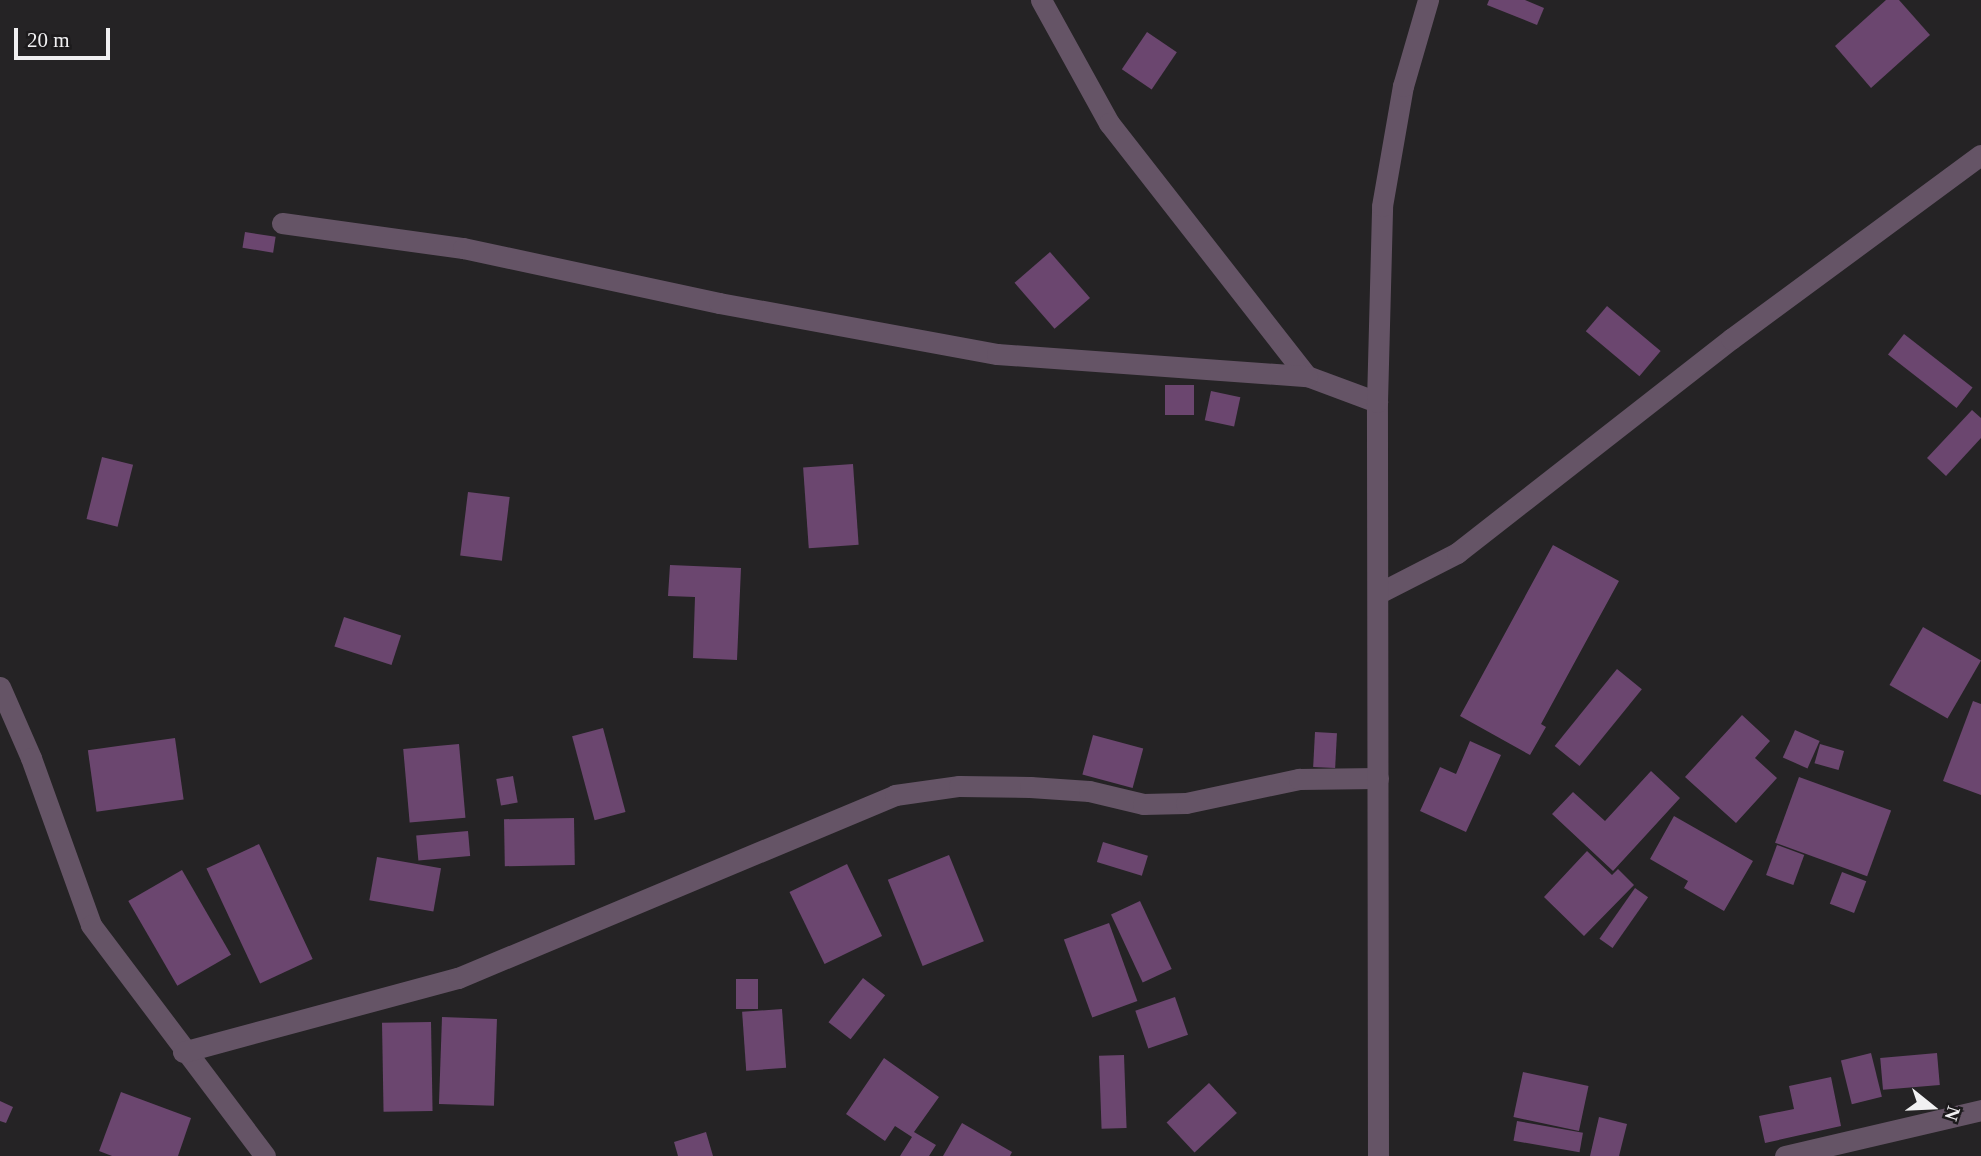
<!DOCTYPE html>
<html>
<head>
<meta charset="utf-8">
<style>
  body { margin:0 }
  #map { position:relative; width:1981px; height:1156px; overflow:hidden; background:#252325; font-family:Georgia,serif }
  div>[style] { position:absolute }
  .building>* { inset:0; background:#6b466f; transform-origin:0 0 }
  .minor>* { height:21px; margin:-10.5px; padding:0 10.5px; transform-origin:10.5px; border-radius:10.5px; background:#655466 }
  span { translate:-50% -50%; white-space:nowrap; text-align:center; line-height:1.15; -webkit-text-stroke:5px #1c1a1c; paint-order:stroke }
  .north { position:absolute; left:1897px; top:1072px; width:70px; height:70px; -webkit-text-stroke:5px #1c1a1c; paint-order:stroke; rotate:108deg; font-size:19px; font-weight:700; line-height:28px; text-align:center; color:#f1f0f2 }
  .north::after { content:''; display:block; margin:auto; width:24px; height:32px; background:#f1f0f2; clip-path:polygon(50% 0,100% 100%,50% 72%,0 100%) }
  .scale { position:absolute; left:14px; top:28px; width:96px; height:32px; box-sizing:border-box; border:4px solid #f1f0f2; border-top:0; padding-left:9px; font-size:21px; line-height:24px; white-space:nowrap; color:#f1f0f2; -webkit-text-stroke:5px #1c1a1c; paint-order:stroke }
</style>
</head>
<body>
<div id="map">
  <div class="building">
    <div style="clip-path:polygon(1489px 0,1525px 0,1544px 8px,1537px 25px,1487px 5px)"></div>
    <div style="clip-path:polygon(1886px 0,1899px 0,1930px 35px,1871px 88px,1835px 46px)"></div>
    <div style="left:1147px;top:32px;width:36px;height:45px;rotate:34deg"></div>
    <div style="left:245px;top:232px;width:31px;height:16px;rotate:9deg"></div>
    <div style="left:1050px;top:252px;width:61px;height:47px;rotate:49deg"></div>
    <div style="left:1607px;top:306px;width:70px;height:33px;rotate:40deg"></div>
    <div style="left:1904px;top:334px;width:87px;height:26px;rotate:38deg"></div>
    <div style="left:1165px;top:385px;width:29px;height:30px"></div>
    <div style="left:1211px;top:391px;width:30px;height:30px;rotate:12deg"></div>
    <div style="clip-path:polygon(1972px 410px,1981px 418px,1981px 438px,1946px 476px,1927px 458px)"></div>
    <div style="left:102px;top:457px;width:32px;height:64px;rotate:14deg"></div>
    <div style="left:853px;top:464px;width:81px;height:50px;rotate:86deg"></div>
    <div style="left:468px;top:492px;width:42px;height:64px;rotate:7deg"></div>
    <div style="clip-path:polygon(1553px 545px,1619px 581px,1541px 724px,1546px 727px,1530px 755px,1460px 716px)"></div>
    <div style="clip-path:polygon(670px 565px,741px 568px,737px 660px,693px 658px,695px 597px,668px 596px)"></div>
    <div style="left:344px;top:617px;width:60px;height:31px;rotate:18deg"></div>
    <div style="left:1923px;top:627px;width:67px;height:67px;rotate:30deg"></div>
    <div style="left:1617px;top:669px;width:32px;height:99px;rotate:39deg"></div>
    <div style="clip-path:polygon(1973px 701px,1981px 704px,1981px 795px,1943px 781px)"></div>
    <div style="clip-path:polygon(1742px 715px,1770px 741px,1755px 758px,1777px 778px,1736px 823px,1685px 777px)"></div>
    <div style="left:603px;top:728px;width:87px;height:32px;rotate:75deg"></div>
    <div style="left:1795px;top:730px;width:27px;height:30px;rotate:24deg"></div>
    <div style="left:1315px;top:732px;width:22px;height:35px;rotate:3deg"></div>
    <div style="left:1093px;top:735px;width:52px;height:41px;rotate:15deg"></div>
    <div style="left:175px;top:738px;width:62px;height:88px;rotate:82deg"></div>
    <div style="clip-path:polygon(1470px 741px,1501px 755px,1466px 832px,1420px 811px,1440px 767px,1456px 774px)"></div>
    <div style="left:459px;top:744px;width:74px;height:56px;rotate:85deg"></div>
    <div style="left:1820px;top:744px;width:25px;height:20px;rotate:16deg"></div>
    <div style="clip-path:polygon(1651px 771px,1680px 798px,1613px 871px,1552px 814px,1573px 792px,1605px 821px)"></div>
    <div style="left:513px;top:776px;width:27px;height:17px;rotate:80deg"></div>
    <div style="left:1799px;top:777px;width:98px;height:70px;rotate:20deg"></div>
    <div style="clip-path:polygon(1674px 816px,1753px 861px,1724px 911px,1684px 888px,1688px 881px,1650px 859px)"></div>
    <div style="left:574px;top:818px;width:47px;height:70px;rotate:89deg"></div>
    <div style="left:468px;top:831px;width:25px;height:52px;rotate:85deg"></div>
    <div style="left:1103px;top:842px;width:47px;height:21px;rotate:17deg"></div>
    <div style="left:259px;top:844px;width:127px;height:58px;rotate:65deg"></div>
    <div style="left:1777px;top:845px;width:29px;height:32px;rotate:20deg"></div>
    <div style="clip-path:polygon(1587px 851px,1612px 875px,1618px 869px,1634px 885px,1584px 936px,1544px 897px)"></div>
    <div style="left:949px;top:855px;width:93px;height:66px;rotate:68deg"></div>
    <div style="left:377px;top:857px;width:65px;height:44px;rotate:10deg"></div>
    <div style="left:847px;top:864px;width:80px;height:64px;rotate:64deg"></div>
    <div style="left:182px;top:870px;width:98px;height:62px;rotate:60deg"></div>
    <div style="left:1842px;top:872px;width:26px;height:34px;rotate:21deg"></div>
    <div style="left:1635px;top:888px;width:16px;height:62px;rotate:35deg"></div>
    <div style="left:1140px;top:901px;width:75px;height:32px;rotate:65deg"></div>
    <div style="left:1109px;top:923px;width:83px;height:48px;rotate:70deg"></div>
    <div style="left:863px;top:978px;width:28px;height:56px;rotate:38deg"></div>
    <div style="left:736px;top:979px;width:22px;height:30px"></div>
    <div style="left:1175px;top:997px;width:40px;height:42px;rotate:71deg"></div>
    <div style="left:782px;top:1009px;width:59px;height:40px;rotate:86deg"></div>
    <div style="left:442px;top:1017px;width:55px;height:87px;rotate:2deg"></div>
    <div style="left:431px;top:1022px;width:89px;height:49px;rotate:89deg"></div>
    <div style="left:1871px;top:1053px;width:45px;height:31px;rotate:76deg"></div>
    <div style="left:1937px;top:1053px;width:32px;height:57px;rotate:85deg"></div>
    <div style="left:1124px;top:1055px;width:73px;height:25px;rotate:88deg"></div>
    <div style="clip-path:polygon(884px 1058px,939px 1097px,914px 1132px,936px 1145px,929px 1156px,900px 1156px,912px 1137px,895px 1126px,885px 1141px,846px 1114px)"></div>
    <div style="left:1523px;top:1072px;width:67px;height:46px;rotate:12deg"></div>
    <div style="clip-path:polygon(1831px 1077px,1841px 1126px,1765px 1143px,1759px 1116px,1794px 1109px,1789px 1086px)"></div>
    <div style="left:1209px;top:1083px;width:41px;height:58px;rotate:47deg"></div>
    <div style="clip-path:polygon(121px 1092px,191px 1118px,178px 1156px,112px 1156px,99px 1151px)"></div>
    <div style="clip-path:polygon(0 1101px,13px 1107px,6px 1123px,0 1121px)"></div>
    <div style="clip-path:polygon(1599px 1117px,1627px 1124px,1619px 1156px,1590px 1156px)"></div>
    <div style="left:1517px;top:1121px;width:67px;height:20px;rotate:10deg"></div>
    <div style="clip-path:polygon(962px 1123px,1012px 1152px,1010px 1156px,943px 1156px)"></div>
    <div style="clip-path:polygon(706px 1132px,713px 1156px,678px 1156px,674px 1142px)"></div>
  </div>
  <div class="minor">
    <div style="left:1041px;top:0;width:141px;rotate:61.1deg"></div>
    <div style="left:1109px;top:123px;width:321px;rotate:52deg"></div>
    <div style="left:1307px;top:376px;width:75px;rotate:20.4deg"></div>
    <div style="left:282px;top:223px;width:183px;rotate:7.9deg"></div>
    <div style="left:463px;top:248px;width:262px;rotate:12.1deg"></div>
    <div style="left:719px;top:303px;width:283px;rotate:10.4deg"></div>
    <div style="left:997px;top:354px;width:311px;rotate:4.1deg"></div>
    <div style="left:1379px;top:593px;width:88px;rotate:-27.1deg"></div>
    <div style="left:1457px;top:553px;width:348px;rotate:-38deg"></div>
    <div style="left:1731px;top:339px;width:310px;rotate:-36.4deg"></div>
    <div style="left:0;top:687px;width:77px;rotate:66.4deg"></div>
    <div style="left:31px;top:758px;width:177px;rotate:70.2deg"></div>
    <div style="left:91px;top:925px;width:289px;rotate:53deg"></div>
    <div style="left:183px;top:1052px;width:285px;rotate:-15.1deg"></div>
    <div style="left:458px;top:978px;width:474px;rotate:-22.7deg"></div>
    <div style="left:895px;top:795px;width:65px;rotate:-8deg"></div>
    <div style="left:959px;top:786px;width:71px;rotate:0.8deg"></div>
    <div style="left:1030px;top:787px;width:59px;rotate:3.9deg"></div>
    <div style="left:1089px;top:791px;width:56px;rotate:13.5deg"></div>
    <div style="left:1143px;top:804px;width:43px;rotate:-1.3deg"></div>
    <div style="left:1186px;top:803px;width:116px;rotate:-12deg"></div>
    <div style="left:1299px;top:779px;width:79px;rotate:-0.7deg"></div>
    <div style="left:1378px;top:1156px;width:754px;rotate:-90.08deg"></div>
    <div style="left:1377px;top:402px;width:196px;rotate:-88.5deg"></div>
    <div style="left:1382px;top:206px;width:122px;rotate:-80.1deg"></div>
    <div style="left:1403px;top:86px;width:90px;rotate:-73.8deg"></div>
    <div style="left:1785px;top:1156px;width:201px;rotate:-13.2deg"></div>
  </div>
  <div class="north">N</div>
  <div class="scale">20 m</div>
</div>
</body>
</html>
